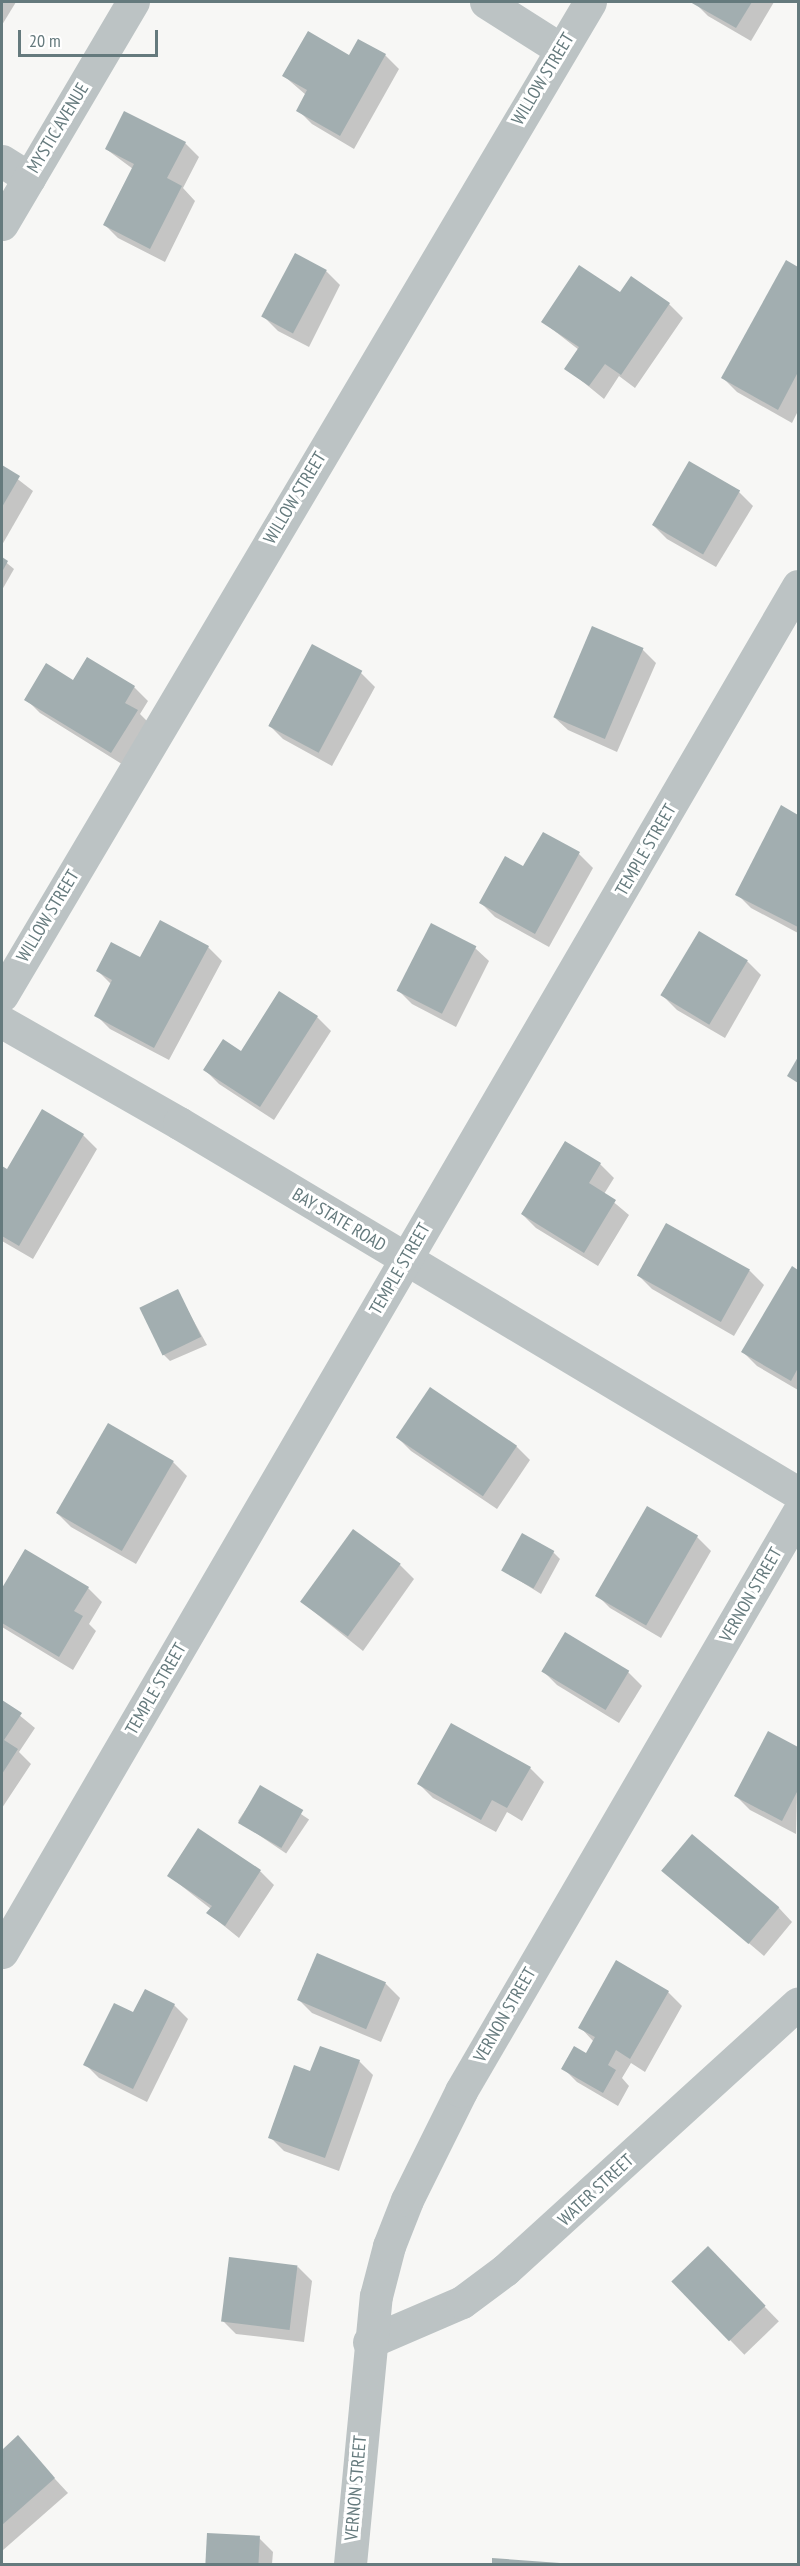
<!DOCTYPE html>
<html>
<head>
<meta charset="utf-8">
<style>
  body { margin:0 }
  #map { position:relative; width:800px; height:2566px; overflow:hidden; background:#f7f7f5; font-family:"PT Sans Narrow",sans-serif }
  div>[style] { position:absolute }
  .shadow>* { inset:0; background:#0003; transform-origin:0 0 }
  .building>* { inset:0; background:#a2aeb0; transform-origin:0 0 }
  .minor>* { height:33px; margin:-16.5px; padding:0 16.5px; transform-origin:16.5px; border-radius:16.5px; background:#bcc3c4 }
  span { translate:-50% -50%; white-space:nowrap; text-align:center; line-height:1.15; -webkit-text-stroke:6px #fff; paint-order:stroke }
  .street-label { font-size:18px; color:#657a7d }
  .frame { position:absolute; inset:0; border:3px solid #657a7d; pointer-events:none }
  .scale { position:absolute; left:18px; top:30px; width:140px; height:27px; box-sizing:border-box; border:3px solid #657a7d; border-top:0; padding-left:8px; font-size:18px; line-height:21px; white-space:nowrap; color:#657a7d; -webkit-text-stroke:4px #fff; paint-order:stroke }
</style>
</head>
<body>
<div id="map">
  <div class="shadow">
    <div style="clip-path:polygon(2px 2px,16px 2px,2px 25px)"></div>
    <div style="clip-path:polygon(694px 2px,774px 2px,751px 41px,708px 16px)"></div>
    <div style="clip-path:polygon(359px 41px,385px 55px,399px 69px,354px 149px,312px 124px,298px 110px,306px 95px,284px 76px,350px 57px)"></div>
    <div style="clip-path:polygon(185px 143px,199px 157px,183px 188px,195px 201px,165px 262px,118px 238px,105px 225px,133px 169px,106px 149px)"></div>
    <div style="clip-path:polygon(296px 255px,326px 271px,340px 285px,309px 347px,278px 331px,264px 317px)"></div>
    <div style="clip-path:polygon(787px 262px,798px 269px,798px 411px,792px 423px,737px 392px,723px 378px)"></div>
    <div style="clip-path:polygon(621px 294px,669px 304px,683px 318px,635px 388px,619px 376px,604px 399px,566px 368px,579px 350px,543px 322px)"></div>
    <div style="clip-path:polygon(2px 467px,33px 491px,2px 545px)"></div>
    <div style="clip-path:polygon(739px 492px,753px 506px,716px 567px,667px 539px,653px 525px)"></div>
    <div style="clip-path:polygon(2px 559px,14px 569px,2px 590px)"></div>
    <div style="clip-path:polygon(313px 646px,361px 673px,375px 687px,332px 766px,283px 739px,269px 725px)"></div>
    <div style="clip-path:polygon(642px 649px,656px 663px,617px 752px,568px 730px,554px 717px)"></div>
    <div style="clip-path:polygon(134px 687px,148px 701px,140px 714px,151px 725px,125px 766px,40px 713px,26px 699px)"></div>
    <div style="clip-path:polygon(782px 807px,798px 816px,798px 933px,751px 908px,737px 894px)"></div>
    <div style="clip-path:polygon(579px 854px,593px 868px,549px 947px,495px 917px,481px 903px,524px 868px)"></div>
    <div style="clip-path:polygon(700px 933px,747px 961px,761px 975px,725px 1038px,677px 1010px,663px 996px)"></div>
    <div style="clip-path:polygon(208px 947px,222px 961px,169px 1060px,110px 1029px,96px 1015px,112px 985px,98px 971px)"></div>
    <div style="clip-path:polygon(475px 948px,489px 961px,456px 1027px,412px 1004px,398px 990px)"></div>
    <div style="clip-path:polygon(317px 1017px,331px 1031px,274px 1120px,219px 1084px,205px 1070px)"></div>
    <div style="clip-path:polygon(83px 1135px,97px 1149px,33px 1259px,2px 1241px,2px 1167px,8px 1171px)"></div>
    <div style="clip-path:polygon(600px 1164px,614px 1178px,604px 1194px,629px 1215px,598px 1266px,536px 1228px,522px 1214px)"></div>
    <div style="clip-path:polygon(667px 1225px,750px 1271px,764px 1285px,734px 1336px,652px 1289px,638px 1275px)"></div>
    <div style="clip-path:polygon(793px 1268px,798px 1272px,798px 1390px,757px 1366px,743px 1352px)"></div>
    <div style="clip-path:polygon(177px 1291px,207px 1345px,170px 1361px,163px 1354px)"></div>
    <div style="clip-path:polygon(397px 1437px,516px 1446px,530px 1460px,497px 1509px,411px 1451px)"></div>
    <div style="clip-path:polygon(173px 1462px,187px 1476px,136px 1564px,71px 1527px,57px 1513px)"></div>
    <div style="clip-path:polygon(697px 1537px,711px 1551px,661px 1638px,610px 1608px,596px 1594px)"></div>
    <div style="clip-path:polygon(25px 1551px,88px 1588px,102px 1602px,89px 1624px,96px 1631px,73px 1670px,2px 1627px,2px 1591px)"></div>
    <div style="clip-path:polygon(553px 1552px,560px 1559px,541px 1594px,504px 1571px)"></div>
    <div style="clip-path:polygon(400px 1565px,414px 1579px,363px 1651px,303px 1603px)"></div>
    <div style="clip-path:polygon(543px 1671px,628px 1672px,642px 1686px,619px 1723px,557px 1685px)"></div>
    <div style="clip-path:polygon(2px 1701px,35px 1728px,19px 1752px,31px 1764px,2px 1808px)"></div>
    <div style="clip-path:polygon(768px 1733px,798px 1749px,796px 1834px,750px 1810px,736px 1796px)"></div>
    <div style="clip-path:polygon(530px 1768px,544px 1782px,522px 1821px,507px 1812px,496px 1832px,433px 1798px,419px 1784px)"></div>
    <div style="left:261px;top:1787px;width:58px;height:41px;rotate:34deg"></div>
    <div style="clip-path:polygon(199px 1830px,261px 1872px,274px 1885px,239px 1938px,208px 1913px,211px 1909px,169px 1876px)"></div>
    <div style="clip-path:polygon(663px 1870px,779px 1908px,792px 1922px,764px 1956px)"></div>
    <div style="clip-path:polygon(317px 1955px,386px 1984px,400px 1998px,381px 2042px,312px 2013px,298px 1999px)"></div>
    <div style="clip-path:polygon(617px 1962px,668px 1992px,682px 2006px,645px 2072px,631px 2063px,622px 2078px,629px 2086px,618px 2106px,577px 2082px,563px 2068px,586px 2055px,594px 2042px,580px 2027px)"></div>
    <div style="clip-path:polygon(174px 2005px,188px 2019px,147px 2102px,99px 2078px,85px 2064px)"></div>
    <div style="clip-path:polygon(359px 2061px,373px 2075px,339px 2171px,284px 2151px,270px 2137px,311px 2073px)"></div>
    <div style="left:708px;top:2248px;width:102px;height:48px;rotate:46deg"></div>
    <div style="clip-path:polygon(298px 2267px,312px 2281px,304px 2342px,236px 2334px,222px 2320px)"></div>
    <div style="clip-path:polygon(17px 2438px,68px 2493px,2px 2551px,2px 2452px)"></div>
    <div style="clip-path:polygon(208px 2534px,259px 2538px,273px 2552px,272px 2564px,206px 2564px)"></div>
    <div style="clip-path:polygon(493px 2560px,564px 2564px,493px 2564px)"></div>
  </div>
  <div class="building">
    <div style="clip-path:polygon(690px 2px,752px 2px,736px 28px)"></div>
    <div style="clip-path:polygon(308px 31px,349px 55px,358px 39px,386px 54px,340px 136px,296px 111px,307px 90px,282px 76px)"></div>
    <div style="clip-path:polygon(124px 111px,186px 142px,167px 178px,182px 186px,150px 249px,103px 225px,134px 164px,105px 149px)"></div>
    <div style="left:295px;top:253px;width:36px;height:72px;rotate:28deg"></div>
    <div style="clip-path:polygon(786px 260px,798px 267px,798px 372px,778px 410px,721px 378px)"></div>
    <div style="clip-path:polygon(579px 265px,620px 292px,631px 276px,670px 303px,621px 375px,605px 364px,589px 386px,564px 369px,579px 347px,541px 322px)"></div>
    <div style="left:689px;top:461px;width:59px;height:74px;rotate:30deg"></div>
    <div style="clip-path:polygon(2px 465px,20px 476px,2px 507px)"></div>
    <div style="clip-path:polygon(2px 557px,8px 561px,2px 572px)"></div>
    <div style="left:592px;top:626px;width:56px;height:99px;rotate:23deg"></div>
    <div style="left:312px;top:644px;width:57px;height:93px;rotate:28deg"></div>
    <div style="clip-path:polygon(87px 657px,135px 686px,125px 703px,138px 710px,111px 753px,24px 700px,46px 663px,73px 680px)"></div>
    <div style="clip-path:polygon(781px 805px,798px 815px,798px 927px,735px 895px)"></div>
    <div style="clip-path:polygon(543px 832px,580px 852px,535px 934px,479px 903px,505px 856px,523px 866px)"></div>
    <div style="clip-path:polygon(160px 920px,209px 946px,154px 1048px,94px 1016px,112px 980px,96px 971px,111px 942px,140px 957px)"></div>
    <div style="left:431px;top:923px;width:51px;height:76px;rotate:27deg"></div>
    <div style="left:699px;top:931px;width:57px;height:75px;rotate:31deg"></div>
    <div style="clip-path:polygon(279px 991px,318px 1016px,260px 1107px,203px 1070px,223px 1039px,241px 1051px)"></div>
    <div style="clip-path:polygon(798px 1057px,798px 1083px,787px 1076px)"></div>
    <div style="clip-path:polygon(42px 1109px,84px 1134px,19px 1246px,2px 1236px,2px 1166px,7px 1169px)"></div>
    <div style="clip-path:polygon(565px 1141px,601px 1163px,589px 1183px,616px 1200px,584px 1253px,521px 1214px)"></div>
    <div style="left:666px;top:1223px;width:96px;height:60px;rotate:29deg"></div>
    <div style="clip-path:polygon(792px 1266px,798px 1270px,798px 1368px,791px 1381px,741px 1352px)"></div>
    <div style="left:178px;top:1289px;width:53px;height:43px;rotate:64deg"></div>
    <div style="left:430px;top:1387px;width:105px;height:61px;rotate:34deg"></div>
    <div style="left:108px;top:1423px;width:76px;height:104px;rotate:30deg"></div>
    <div style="left:647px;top:1506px;width:59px;height:104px;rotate:30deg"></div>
    <div style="left:353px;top:1529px;width:59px;height:90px;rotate:36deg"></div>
    <div style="left:522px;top:1533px;width:37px;height:43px;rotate:29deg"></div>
    <div style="clip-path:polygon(25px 1549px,89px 1587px,74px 1611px,83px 1616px,59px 1657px,2px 1623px,2px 1588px)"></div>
    <div style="left:565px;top:1632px;width:75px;height:46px;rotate:31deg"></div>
    <div style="clip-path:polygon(2px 1700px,22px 1713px,4px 1740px,18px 1749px,2px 1774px)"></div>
    <div style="clip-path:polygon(451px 1723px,531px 1767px,507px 1808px,492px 1800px,481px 1820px,417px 1784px)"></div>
    <div style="clip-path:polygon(768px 1731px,798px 1747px,798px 1790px,782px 1821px,734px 1796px)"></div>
    <div style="left:260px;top:1785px;width:50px;height:44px;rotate:30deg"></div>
    <div style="clip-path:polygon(198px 1828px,261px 1870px,225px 1926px,206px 1913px,212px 1906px,167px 1876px)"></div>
    <div style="left:692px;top:1834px;width:114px;height:48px;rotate:40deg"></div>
    <div style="left:317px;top:1953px;width:75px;height:51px;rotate:23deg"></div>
    <div style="clip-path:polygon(616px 1960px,669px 1991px,630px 2059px,616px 2050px,608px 2065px,616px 2070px,603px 2093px,561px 2069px,574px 2046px,586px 2053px,595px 2037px,578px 2028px)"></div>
    <div style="clip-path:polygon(145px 1989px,175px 2004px,133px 2089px,83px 2065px,114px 2003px,133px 2012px)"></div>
    <div style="clip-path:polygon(320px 2046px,360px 2060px,325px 2158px,268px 2138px,294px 2065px,310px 2071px)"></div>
    <div style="left:708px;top:2246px;width:83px;height:51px;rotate:46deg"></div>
    <div style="left:229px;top:2257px;width:69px;height:65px;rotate:7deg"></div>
    <div style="clip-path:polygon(18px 2435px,55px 2478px,2px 2525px,2px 2450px)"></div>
    <div style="left:207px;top:2533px;width:53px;height:31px;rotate:3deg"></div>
    <div style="clip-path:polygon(492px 2558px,560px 2563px,560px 2564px,492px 2564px)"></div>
  </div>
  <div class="minor">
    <div style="left:486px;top:2px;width:88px;rotate:32.4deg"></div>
    <div style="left:2px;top:161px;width:32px;rotate:32deg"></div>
    <div style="left:2px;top:224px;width:258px;rotate:-59.5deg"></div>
    <div style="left:2px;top:995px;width:1154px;rotate:-59.37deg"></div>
    <div style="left:2px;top:1022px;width:204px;rotate:29.7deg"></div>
    <div style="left:179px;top:1123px;width:721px;rotate:30.87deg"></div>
    <div style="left:2px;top:1952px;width:1581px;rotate:-59.77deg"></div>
    <div style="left:369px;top:2342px;width:101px;rotate:-23.3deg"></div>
    <div style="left:462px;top:2302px;width:54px;rotate:-36.7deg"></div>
    <div style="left:505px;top:2270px;width:396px;rotate:-42.3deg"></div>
    <div style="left:350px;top:2564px;width:269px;rotate:-84.5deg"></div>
    <div style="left:376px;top:2296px;width:52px;rotate:-75.4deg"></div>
    <div style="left:389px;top:2246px;width:49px;rotate:-68.6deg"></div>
    <div style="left:407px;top:2200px;width:122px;rotate:-63.6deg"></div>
    <div style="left:461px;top:2091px;width:669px;rotate:-59.76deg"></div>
  </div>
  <div class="street-label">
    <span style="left:543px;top:79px;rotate:-59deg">WILLOW STREET</span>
    <span style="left:58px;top:128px;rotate:-59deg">MYSTIC AVENUE</span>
    <span style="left:295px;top:498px;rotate:-59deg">WILLOW STREET</span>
    <span style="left:646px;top:850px;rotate:-60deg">TEMPLE STREET</span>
    <span style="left:48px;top:916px;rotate:-59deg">WILLOW STREET</span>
    <span style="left:339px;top:1220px;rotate:31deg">BAY STATE ROAD</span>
    <span style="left:400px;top:1269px;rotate:-60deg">TEMPLE STREET</span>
    <span style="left:751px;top:1595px;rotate:-60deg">VERNON STREET</span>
    <span style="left:156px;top:1689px;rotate:-60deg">TEMPLE STREET</span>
    <span style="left:505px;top:2015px;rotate:-60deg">VERNON STREET</span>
    <span style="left:596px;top:2190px;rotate:-43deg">WATER STREET</span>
    <span style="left:356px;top:2488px;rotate:-85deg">VERNON STREET</span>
  </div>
  <div class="frame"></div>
  <div class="scale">20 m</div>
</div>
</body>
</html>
